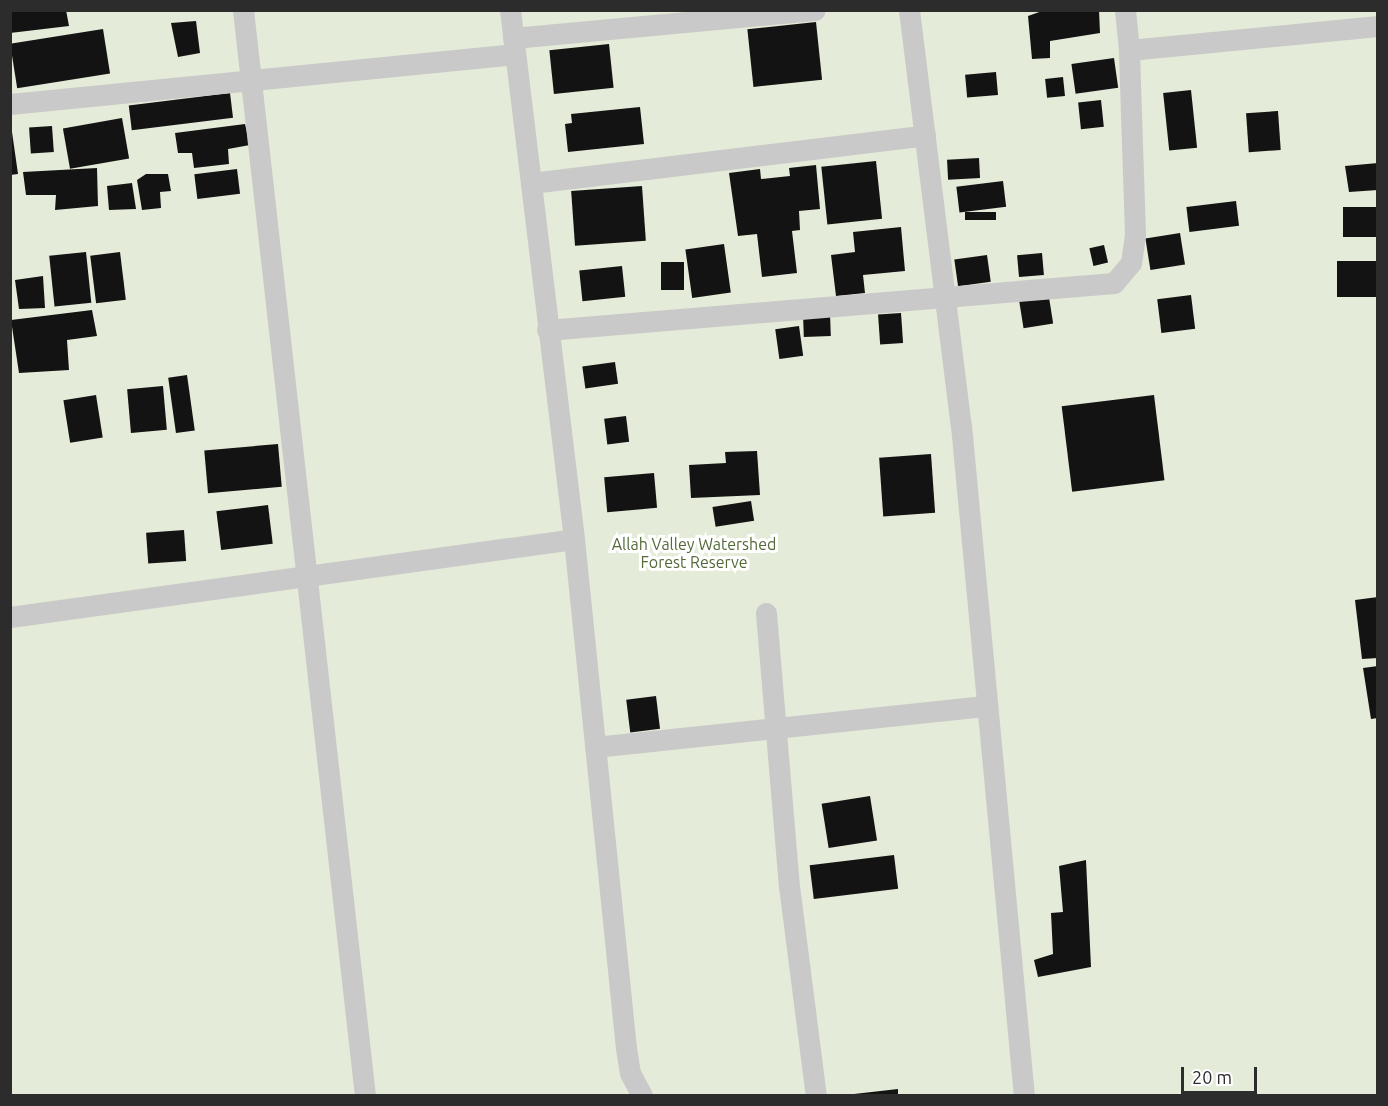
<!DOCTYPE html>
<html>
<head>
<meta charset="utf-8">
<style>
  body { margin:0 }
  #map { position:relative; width:1388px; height:1106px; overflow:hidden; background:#fff; font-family:Ubuntu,sans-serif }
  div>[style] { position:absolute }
  .green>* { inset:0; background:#e4ebd8; transform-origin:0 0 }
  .building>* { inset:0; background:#131313; transform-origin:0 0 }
  .minor>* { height:21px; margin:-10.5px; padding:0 10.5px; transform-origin:10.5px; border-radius:10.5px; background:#c9c9c9 }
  span { translate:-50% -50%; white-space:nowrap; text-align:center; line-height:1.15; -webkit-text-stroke:6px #fff; paint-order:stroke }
  .park-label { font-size:16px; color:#536938 }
  .frame { position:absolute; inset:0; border:12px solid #2c2c2c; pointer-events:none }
  .scale { position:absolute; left:1181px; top:1067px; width:76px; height:27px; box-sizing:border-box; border:3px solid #2c2c2c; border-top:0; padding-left:8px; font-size:18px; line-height:21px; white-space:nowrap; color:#2c2c2c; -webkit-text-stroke:4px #fff; paint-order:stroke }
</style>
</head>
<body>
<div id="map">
  <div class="green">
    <div style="left:11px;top:11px;width:1366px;height:1084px"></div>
  </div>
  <div class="building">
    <div style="clip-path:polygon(10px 10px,66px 10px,69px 26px,10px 33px)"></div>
    <div style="clip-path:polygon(1045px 10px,1099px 10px,1100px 33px,1050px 41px,1050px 58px,1032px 59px,1028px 16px)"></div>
    <div style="clip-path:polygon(196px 21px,200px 53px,178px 57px,171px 23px)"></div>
    <div style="left:816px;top:22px;width:58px;height:69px;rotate:84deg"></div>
    <div style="left:103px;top:29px;width:45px;height:94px;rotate:81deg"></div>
    <div style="left:609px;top:44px;width:44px;height:60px;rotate:84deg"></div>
    <div style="left:1114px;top:58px;width:30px;height:43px;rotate:82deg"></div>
    <div style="left:996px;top:72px;width:23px;height:31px;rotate:85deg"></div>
    <div style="left:1063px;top:77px;width:19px;height:18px;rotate:84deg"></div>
    <div style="left:1191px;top:90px;width:58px;height:28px;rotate:84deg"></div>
    <div style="left:230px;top:93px;width:25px;height:102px;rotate:83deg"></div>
    <div style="left:1101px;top:100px;width:27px;height:23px;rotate:84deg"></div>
    <div style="clip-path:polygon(640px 107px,644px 144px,568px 152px,565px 124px,572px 123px,571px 114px)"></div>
    <div style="left:1278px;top:111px;width:39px;height:32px;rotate:86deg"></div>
    <div style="clip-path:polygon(10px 118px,18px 174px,10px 175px)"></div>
    <div style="left:122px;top:118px;width:41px;height:60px;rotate:80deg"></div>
    <div style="clip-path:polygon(245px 124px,250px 145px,228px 149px,229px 164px,194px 168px,192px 153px,178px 153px,175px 133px)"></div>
    <div style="left:52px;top:126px;width:26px;height:23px;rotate:86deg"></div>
    <div style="left:979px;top:158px;width:20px;height:32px;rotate:87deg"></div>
    <div style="left:876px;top:161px;width:58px;height:55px;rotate:84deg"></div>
    <div style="clip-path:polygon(1378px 163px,1378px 190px,1349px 192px,1345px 166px)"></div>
    <div style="clip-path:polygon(816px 165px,820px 209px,799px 211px,800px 230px,792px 231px,797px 273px,762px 277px,757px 234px,738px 236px,729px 173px,760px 169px,761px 179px,790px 176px,789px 168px)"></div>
    <div style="clip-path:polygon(97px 168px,98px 206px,55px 210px,56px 195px,26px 195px,23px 172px)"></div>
    <div style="left:237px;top:169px;width:25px;height:43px;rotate:83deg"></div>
    <div style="clip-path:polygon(146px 174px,168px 174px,171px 191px,160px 192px,161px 208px,142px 210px,137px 180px)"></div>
    <div style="left:1003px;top:181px;width:26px;height:47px;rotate:83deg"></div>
    <div style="clip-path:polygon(132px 183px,136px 209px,109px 210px,107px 186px)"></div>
    <div style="left:642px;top:186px;width:55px;height:71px;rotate:86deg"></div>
    <div style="left:1236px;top:201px;width:25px;height:50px;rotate:83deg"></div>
    <div style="left:1378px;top:207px;width:30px;height:35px;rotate:90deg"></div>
    <div style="left:996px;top:212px;width:8px;height:31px;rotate:90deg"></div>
    <div style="clip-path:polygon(901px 227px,905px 271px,863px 275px,865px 293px,836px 296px,831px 255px,855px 252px,853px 232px)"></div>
    <div style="left:1180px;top:233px;width:32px;height:35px;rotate:81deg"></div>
    <div style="left:724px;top:244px;width:49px;height:39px;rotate:82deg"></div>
    <div style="left:1104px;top:245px;width:18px;height:15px;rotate:77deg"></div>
    <div style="left:86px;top:252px;width:51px;height:37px;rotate:84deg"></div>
    <div style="left:120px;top:252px;width:48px;height:30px;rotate:83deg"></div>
    <div style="left:1042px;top:253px;width:22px;height:25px;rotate:85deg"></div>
    <div style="left:987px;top:255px;width:27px;height:33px;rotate:82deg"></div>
    <div style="left:1378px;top:261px;width:36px;height:41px;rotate:90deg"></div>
    <div style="left:661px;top:262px;width:23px;height:28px"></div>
    <div style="left:622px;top:266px;width:31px;height:43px;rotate:84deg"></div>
    <div style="clip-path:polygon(43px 276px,45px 308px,19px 309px,15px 280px)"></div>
    <div style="left:1048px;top:291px;width:33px;height:30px;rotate:81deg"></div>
    <div style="left:1191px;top:295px;width:34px;height:34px;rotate:83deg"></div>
    <div style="clip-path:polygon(92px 310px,97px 336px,67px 340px,69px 370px,19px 373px,11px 320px)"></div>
    <div style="left:830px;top:313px;width:23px;height:27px;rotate:88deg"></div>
    <div style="left:901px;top:313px;width:30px;height:23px;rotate:86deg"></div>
    <div style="left:799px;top:326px;width:30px;height:24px;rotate:82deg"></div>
    <div style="left:615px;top:362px;width:22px;height:33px;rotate:82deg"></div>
    <div style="left:187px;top:375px;width:56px;height:19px;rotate:82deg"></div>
    <div style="left:163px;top:386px;width:44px;height:36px;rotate:85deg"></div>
    <div style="left:96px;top:395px;width:43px;height:33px;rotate:81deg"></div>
    <div style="left:1154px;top:395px;width:86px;height:93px;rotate:83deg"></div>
    <div style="left:626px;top:416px;width:26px;height:22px;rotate:83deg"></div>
    <div style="left:278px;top:444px;width:43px;height:74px;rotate:85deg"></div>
    <div style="clip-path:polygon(757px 451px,760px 495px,691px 498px,689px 465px,726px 463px,725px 452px)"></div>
    <div style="left:931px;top:454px;width:59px;height:52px;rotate:86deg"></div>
    <div style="left:654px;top:473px;width:35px;height:50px;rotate:85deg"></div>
    <div style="left:751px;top:501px;width:20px;height:39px;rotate:81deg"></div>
    <div style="left:268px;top:505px;width:39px;height:52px;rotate:83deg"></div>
    <div style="left:184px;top:530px;width:31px;height:38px;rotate:86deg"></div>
    <div style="clip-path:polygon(1378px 597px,1378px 658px,1362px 659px,1355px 600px)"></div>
    <div style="clip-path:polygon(1378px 666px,1378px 718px,1371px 719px,1363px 668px)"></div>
    <div style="left:656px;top:696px;width:33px;height:30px;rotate:83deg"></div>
    <div style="left:870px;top:796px;width:45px;height:49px;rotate:81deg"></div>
    <div style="left:894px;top:855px;width:34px;height:85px;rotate:83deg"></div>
    <div style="clip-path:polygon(1086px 860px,1091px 967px,1038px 977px,1034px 960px,1053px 954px,1051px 913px,1063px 912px,1059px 866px)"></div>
    <div style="clip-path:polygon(898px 1089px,898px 1096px,855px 1096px,854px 1094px)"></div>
  </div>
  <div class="minor">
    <div style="left:243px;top:10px;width:1093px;rotate:83.59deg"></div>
    <div style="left:510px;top:10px;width:533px;rotate:83.1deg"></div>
    <div style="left:574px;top:539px;width:512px;rotate:84.17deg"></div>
    <div style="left:626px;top:1048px;width:25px;rotate:81deg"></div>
    <div style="left:630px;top:1073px;width:26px;rotate:62deg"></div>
    <div style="left:909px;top:10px;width:418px;rotate:82.9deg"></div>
    <div style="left:961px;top:425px;width:674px;rotate:84.64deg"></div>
    <div style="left:1125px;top:10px;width:40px;rotate:84.3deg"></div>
    <div style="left:1129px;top:50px;width:250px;rotate:-5.5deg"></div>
    <div style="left:513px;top:38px;width:303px;rotate:-5.3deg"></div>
    <div style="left:10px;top:104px;width:507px;rotate:-5.65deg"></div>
    <div style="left:531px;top:183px;width:397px;rotate:-6.9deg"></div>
    <div style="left:547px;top:330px;width:569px;rotate:-4.74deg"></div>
    <div style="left:1114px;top:283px;width:26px;rotate:-50deg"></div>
    <div style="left:1131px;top:263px;width:29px;rotate:-82deg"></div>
    <div style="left:1135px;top:234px;width:184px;rotate:-91.9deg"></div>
    <div style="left:766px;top:613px;width:274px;rotate:85.2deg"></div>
    <div style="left:789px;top:886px;width:212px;rotate:82.7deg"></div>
    <div style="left:10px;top:617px;width:569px;rotate:-7.87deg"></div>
    <div style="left:595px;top:747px;width:394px;rotate:-6deg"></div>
  </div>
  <div class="park-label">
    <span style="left:694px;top:553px">Allah Valley Watershed<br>Forest Reserve</span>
  </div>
  <div class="frame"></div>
  <div class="scale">20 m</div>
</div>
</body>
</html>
